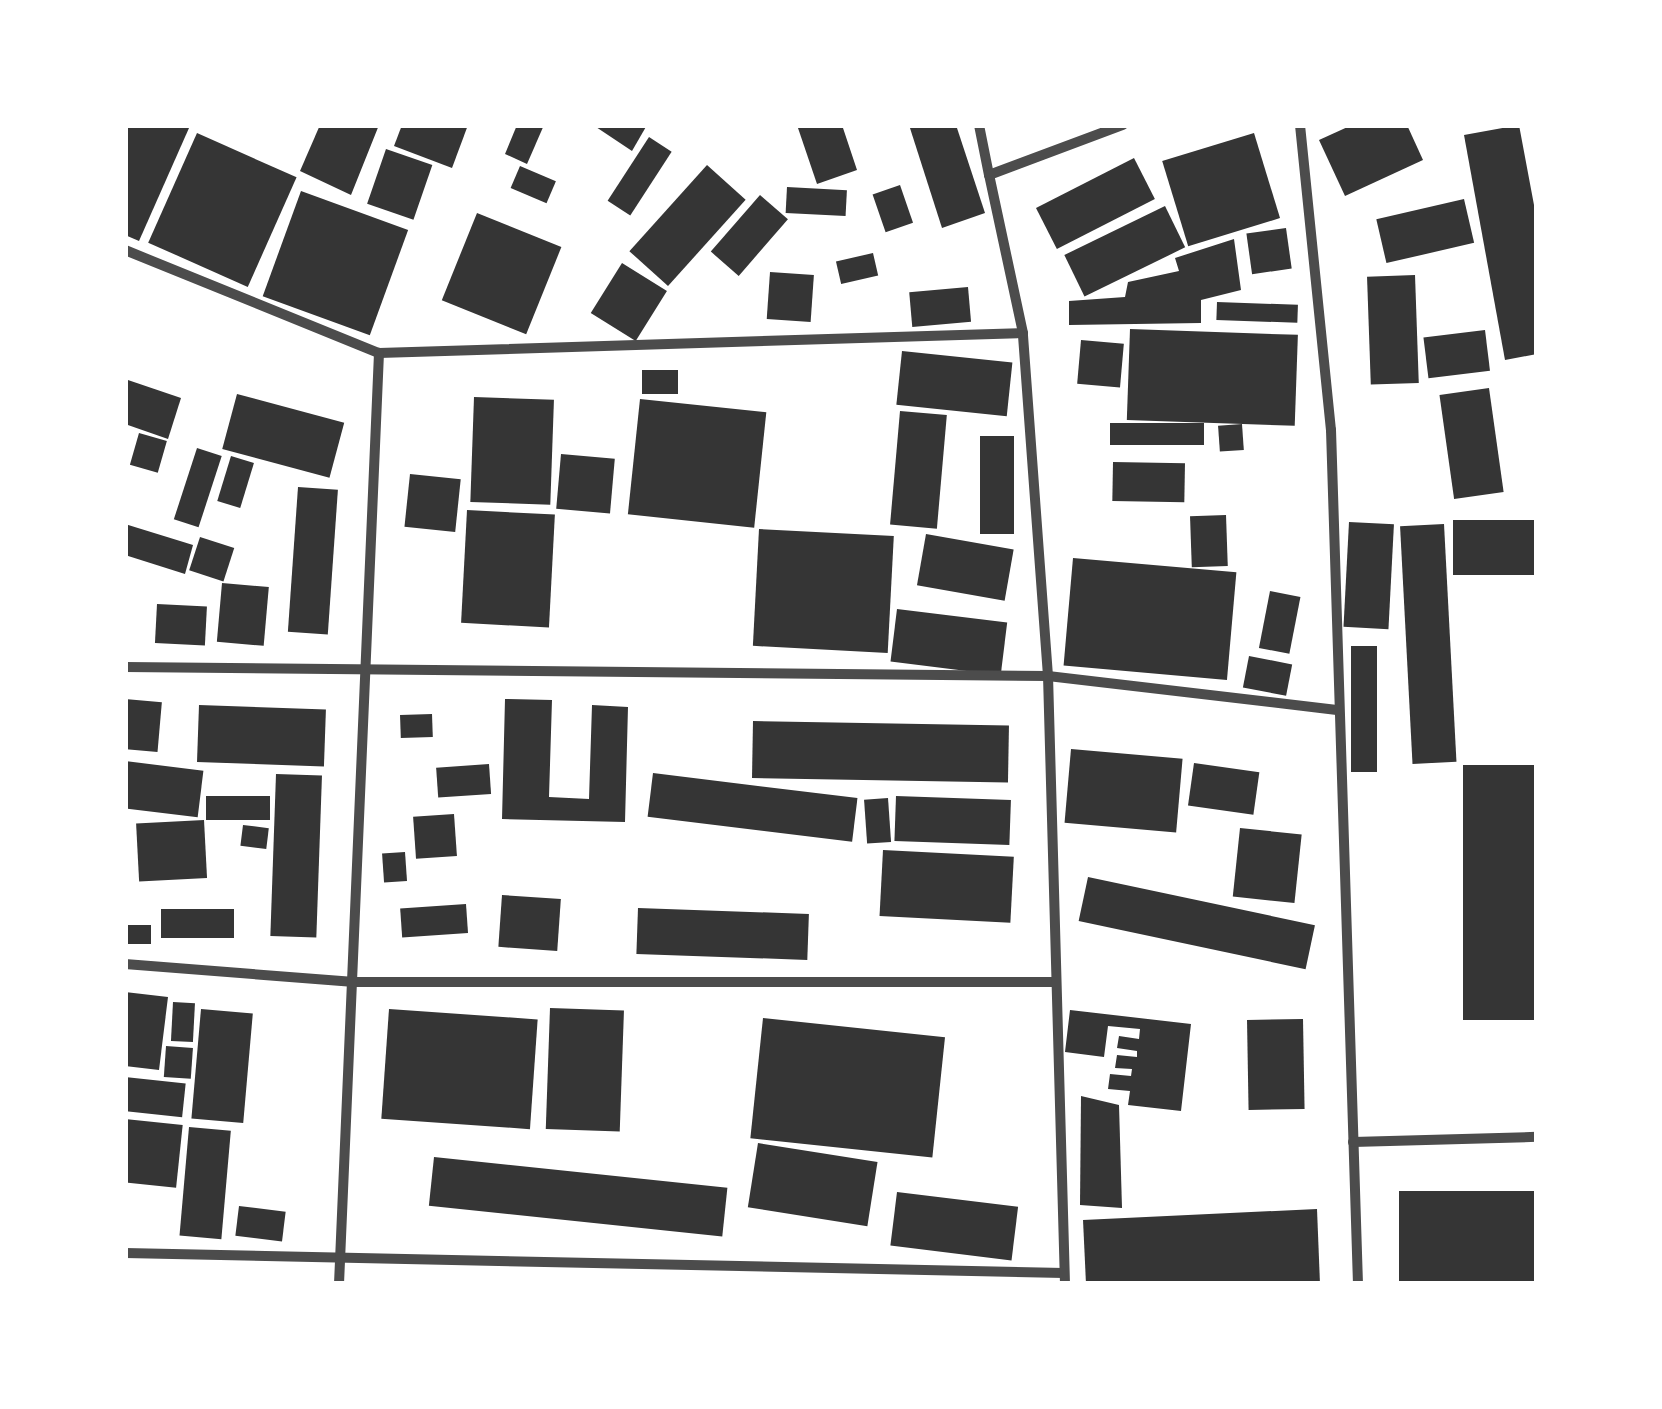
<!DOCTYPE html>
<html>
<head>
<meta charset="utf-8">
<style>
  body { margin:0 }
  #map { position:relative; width:1662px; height:1409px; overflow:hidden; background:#fff; font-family:"Roboto Serif",serif }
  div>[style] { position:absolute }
  .building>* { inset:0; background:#353535; transform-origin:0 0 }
  .minor>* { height:10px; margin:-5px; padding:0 5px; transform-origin:5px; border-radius:5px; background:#4c4c4c }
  span { translate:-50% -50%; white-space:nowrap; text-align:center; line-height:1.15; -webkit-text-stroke:8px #fff; paint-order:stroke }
  .frame { position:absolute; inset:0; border:128px solid #fff; pointer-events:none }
</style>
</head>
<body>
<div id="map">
  <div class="building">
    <div style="clip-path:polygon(125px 125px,189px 128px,139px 241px,125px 235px)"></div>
    <div style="clip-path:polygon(320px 125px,379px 125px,351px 195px,300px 171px)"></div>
    <div style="clip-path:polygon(402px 125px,468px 125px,452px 168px,394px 146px)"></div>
    <div style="clip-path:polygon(517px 125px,544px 125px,527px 164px,505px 154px)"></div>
    <div style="clip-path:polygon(593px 125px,647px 125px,632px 151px)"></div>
    <div style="clip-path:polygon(807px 125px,842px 125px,857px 170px,817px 184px,798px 128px)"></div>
    <div style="clip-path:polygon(909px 125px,956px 125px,985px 213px,942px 228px)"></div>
    <div style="clip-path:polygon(1352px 125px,1407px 125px,1423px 160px,1345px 196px,1319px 140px)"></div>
    <div style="clip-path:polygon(1519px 125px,1537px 221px,1537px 354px,1505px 360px,1464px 135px)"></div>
    <div style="left:197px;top:133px;width:109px;height:120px;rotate:24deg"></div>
    <div style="left:1254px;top:133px;width:89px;height:96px;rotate:73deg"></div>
    <div style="left:649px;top:137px;width:27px;height:76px;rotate:33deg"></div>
    <div style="left:386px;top:149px;width:49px;height:58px;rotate:19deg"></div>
    <div style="left:1134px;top:158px;width:46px;height:110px;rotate:63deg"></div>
    <div style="left:707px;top:165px;width:52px;height:116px;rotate:42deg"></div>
    <div style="left:520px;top:166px;width:39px;height:24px;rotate:23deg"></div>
    <div style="left:900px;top:185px;width:40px;height:29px;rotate:71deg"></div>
    <div style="left:787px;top:187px;width:60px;height:26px;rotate:3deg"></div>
    <div style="left:301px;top:191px;width:114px;height:112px;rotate:20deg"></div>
    <div style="left:760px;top:195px;width:37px;height:75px;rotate:41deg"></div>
    <div style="left:1464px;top:199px;width:45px;height:90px;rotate:77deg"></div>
    <div style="left:1165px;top:206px;width:46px;height:112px;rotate:64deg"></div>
    <div style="left:477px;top:213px;width:91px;height:94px;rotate:22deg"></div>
    <div style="left:1286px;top:228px;width:41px;height:40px;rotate:82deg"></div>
    <div style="clip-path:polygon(1234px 239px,1241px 290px,1201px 300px,1201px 323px,1069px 325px,1069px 301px,1125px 297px,1128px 282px,1179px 271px,1175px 258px)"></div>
    <div style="left:873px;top:253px;width:23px;height:38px;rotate:77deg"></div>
    <div style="left:622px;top:263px;width:53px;height:59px;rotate:32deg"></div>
    <div style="left:770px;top:272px;width:44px;height:47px;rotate:4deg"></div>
    <div style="left:1415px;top:275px;width:108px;height:48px;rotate:88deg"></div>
    <div style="left:968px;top:287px;width:35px;height:59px;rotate:85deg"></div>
    <div style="left:1217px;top:302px;width:81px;height:18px;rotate:2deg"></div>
    <div style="left:1130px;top:329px;width:168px;height:91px;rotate:2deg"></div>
    <div style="left:1485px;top:330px;width:41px;height:62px;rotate:83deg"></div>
    <div style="left:1081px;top:340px;width:43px;height:44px;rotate:5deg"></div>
    <div style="left:902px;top:351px;width:111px;height:54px;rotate:6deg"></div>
    <div style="left:642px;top:370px;width:36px;height:24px"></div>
    <div style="clip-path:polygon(125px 379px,181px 398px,168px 439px,125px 424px)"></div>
    <div style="left:1489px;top:388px;width:105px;height:50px;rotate:82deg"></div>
    <div style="left:237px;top:394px;width:111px;height:57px;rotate:15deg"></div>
    <div style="left:474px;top:397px;width:80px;height:105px;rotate:2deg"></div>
    <div style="left:640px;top:399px;width:127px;height:116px;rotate:6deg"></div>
    <div style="left:900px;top:411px;width:47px;height:114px;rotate:5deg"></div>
    <div style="left:1204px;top:423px;width:22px;height:94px;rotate:90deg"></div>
    <div style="left:1242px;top:424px;width:26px;height:24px;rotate:86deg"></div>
    <div style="left:139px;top:433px;width:29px;height:33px;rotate:16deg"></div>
    <div style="left:980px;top:436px;width:34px;height:98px"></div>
    <div style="left:197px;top:448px;width:26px;height:75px;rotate:18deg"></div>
    <div style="left:561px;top:454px;width:54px;height:55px;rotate:5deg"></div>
    <div style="left:231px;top:456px;width:24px;height:47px;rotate:17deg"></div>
    <div style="left:1113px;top:462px;width:72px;height:39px;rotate:1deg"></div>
    <div style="left:410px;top:474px;width:51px;height:53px;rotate:6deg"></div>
    <div style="left:298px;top:487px;width:40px;height:145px;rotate:4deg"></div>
    <div style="left:467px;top:510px;width:88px;height:113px;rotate:3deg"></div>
    <div style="left:1226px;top:515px;width:51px;height:36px;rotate:88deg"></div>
    <div style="left:1537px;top:520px;width:55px;height:84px;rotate:90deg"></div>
    <div style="left:1349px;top:522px;width:45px;height:105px;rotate:3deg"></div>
    <div style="clip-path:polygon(125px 524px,193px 545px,185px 574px,125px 555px)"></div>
    <div style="left:1444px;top:524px;width:238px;height:44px;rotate:87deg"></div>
    <div style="left:759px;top:529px;width:135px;height:117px;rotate:3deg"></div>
    <div style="left:926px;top:534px;width:89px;height:52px;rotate:10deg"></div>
    <div style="left:200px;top:537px;width:36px;height:35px;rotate:18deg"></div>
    <div style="left:1073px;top:558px;width:164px;height:108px;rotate:5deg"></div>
    <div style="left:222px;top:583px;width:47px;height:59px;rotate:5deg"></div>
    <div style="left:1270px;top:591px;width:31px;height:58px;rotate:11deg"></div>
    <div style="left:157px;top:604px;width:50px;height:39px;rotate:3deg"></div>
    <div style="left:897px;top:609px;width:111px;height:53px;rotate:7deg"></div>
    <div style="left:1351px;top:646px;width:26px;height:126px"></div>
    <div style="left:1249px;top:656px;width:44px;height:32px;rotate:11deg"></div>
    <div style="left:125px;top:699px;width:37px;height:50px;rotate:5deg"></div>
    <div style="clip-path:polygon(505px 699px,552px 700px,549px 797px,589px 799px,592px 705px,628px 707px,625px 822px,502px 819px)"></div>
    <div style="left:199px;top:705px;width:127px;height:57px;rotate:2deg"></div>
    <div style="left:432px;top:714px;width:23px;height:32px;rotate:88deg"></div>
    <div style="left:753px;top:721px;width:256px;height:57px;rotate:1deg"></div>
    <div style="left:1071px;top:749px;width:112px;height:74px;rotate:5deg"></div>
    <div style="left:125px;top:761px;width:79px;height:47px;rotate:7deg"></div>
    <div style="left:1194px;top:763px;width:66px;height:43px;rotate:8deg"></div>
    <div style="left:489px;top:764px;width:30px;height:53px;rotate:86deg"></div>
    <div style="left:1537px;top:765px;width:255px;height:74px;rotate:90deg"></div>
    <div style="left:653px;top:773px;width:206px;height:44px;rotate:7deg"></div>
    <div style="left:276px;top:774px;width:46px;height:162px;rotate:2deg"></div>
    <div style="left:206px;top:796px;width:64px;height:24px"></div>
    <div style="left:896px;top:796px;width:115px;height:45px;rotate:2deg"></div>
    <div style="left:888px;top:798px;width:44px;height:24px;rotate:86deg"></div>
    <div style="left:454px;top:814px;width:42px;height:41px;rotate:86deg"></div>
    <div style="left:204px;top:820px;width:58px;height:68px;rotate:87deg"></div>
    <div style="left:243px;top:825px;width:26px;height:21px;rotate:7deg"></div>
    <div style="left:1240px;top:828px;width:62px;height:69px;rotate:6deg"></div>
    <div style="left:883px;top:850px;width:131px;height:66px;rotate:3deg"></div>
    <div style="left:405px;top:852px;width:29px;height:23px;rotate:86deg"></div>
    <div style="left:1088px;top:877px;width:232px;height:45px;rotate:12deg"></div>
    <div style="left:502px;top:895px;width:59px;height:52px;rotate:4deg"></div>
    <div style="left:466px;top:904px;width:29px;height:66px;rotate:86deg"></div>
    <div style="left:638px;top:908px;width:171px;height:46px;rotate:2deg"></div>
    <div style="left:161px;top:909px;width:73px;height:29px"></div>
    <div style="left:125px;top:925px;width:26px;height:19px"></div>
    <div style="clip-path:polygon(125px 992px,168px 997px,159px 1070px,125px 1066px)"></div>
    <div style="left:173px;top:1002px;width:22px;height:39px;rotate:3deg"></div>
    <div style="left:550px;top:1008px;width:74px;height:121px;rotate:2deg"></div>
    <div style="left:201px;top:1009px;width:52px;height:110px;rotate:5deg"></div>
    <div style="left:389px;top:1009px;width:149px;height:110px;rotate:4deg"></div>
    <div style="clip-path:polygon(1070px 1010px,1191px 1024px,1181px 1111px,1128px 1105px,1130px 1091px,1108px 1089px,1110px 1074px,1131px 1076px,1132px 1069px,1115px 1068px,1117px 1055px,1137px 1057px,1137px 1051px,1117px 1048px,1119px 1036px,1139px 1039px,1140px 1029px,1108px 1026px,1104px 1057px,1065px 1052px)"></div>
    <div style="left:763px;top:1018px;width:183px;height:121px;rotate:6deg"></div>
    <div style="left:1303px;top:1019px;width:90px;height:56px;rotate:89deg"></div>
    <div style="left:166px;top:1046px;width:27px;height:31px;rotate:4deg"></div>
    <div style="left:125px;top:1077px;width:61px;height:34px;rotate:6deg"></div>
    <div style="clip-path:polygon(1081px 1096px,1119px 1105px,1122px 1208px,1080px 1205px)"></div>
    <div style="left:125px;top:1119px;width:58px;height:63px;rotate:6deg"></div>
    <div style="left:189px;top:1127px;width:42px;height:109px;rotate:5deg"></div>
    <div style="left:758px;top:1143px;width:121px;height:65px;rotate:9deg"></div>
    <div style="left:434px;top:1157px;width:295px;height:49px;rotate:6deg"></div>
    <div style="left:1537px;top:1191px;width:93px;height:138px;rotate:90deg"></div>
    <div style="left:897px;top:1192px;width:122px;height:54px;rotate:7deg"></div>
    <div style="left:239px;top:1206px;width:47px;height:30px;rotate:7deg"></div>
    <div style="clip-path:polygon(1317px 1209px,1320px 1284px,1086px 1284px,1083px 1220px)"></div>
  </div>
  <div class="minor">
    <div style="left:979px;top:125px;width:51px;rotate:78.7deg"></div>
    <div style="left:1300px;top:125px;width:307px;rotate:84.2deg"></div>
    <div style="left:1331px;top:430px;width:854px;rotate:88.19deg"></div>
    <div style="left:125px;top:250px;width:274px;rotate:22.1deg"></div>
    <div style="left:379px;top:353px;width:644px;rotate:-1.78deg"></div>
    <div style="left:125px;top:667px;width:923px;rotate:0.56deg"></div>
    <div style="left:1048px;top:676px;width:293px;rotate:6.7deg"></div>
    <div style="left:125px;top:964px;width:230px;rotate:4.5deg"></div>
    <div style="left:354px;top:982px;width:700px"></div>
    <div style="left:1353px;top:1142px;width:184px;rotate:-1.6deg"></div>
    <div style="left:125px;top:1253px;width:939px;rotate:1.22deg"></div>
    <div style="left:339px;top:1284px;width:932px;rotate:-87.54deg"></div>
    <div style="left:1065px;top:1284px;width:608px;rotate:-91.6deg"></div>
    <div style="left:1048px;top:676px;width:344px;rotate:-94.2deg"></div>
    <div style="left:1023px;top:333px;width:162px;rotate:-102.1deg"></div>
    <div style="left:989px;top:175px;width:143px;rotate:-20.5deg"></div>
  </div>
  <div class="frame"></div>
</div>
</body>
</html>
